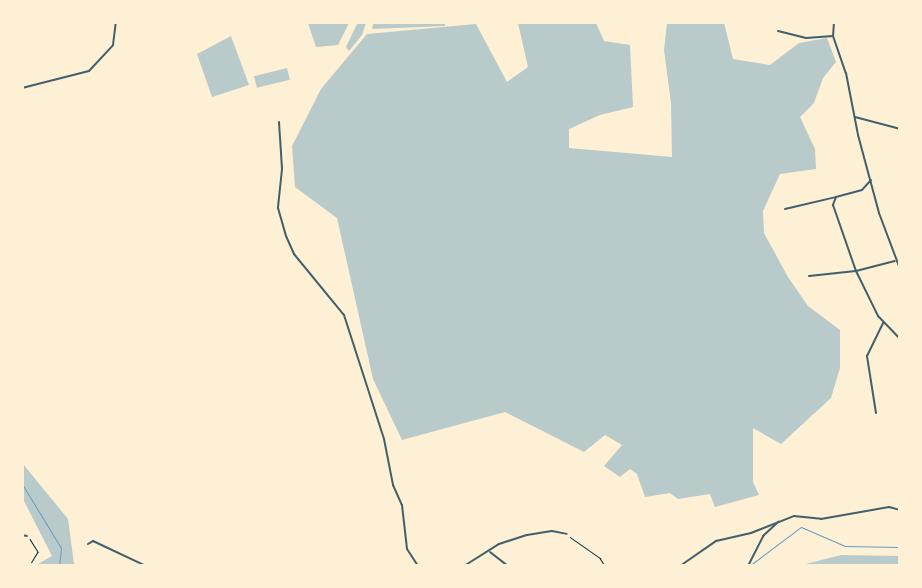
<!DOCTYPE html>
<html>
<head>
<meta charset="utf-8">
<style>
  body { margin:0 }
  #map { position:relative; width:922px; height:588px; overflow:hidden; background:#fdf0d5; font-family:"Nunito Sans",sans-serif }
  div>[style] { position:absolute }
  .green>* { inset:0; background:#b9caca; transform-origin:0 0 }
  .stream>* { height:1px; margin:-0.5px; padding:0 0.5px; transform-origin:0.5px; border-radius:0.5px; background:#669bbc }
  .path>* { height:0.5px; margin:-0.25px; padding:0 0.25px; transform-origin:0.25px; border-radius:0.25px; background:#003049 }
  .minor>* { height:2px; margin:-1px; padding:0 1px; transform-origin:1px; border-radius:1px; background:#3f606c }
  span { translate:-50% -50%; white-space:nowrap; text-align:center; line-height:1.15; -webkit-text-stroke:5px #fdf0d5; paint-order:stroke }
  .frame { position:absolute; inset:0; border:24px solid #fdf0d5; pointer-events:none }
</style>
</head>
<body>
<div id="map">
  <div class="green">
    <div style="clip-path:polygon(358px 22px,366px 23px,362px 35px,349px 51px,346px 47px)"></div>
    <div style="clip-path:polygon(308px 23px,308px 22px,349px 23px,338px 45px,316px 47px)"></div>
    <div style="clip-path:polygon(373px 23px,445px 22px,445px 26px,372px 29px)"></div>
    <div style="clip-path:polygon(518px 23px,596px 23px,604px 41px,630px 45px,633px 107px,600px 115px,569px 129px,569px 148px,672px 157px,671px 103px,664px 50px,667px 23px,724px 23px,733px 59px,770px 65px,799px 43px,827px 38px,836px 62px,823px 78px,814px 103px,800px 117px,815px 149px,816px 169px,780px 174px,763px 211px,764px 233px,788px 277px,808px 306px,840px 330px,840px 368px,831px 398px,781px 444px,753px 428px,753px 482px,759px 495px,715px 507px,710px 494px,678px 499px,670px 493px,645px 497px,637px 474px,630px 469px,620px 477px,604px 466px,622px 445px,605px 435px,584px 452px,505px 412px,402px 440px,373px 379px,337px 218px,295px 187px,292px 146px,321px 89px,367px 34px,476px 24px,507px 82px,528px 67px)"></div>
    <div style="clip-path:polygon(231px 36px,249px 85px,212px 97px,197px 54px)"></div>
    <div style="left:287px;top:68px;width:12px;height:34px;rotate:76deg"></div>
    <div style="clip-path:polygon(23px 464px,68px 519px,74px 564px,77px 565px,36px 565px,52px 556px,23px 499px)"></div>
    <div style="clip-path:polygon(841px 555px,899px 556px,899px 565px,802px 565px)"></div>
  </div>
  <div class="stream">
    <div style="left:22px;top:484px;width:75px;rotate:58.6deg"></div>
    <div style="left:61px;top:548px;width:18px;rotate:96deg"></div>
    <div style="left:749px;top:566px;width:65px;rotate:-36.9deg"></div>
    <div style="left:801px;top:527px;width:48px;rotate:23.4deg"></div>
    <div style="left:845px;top:546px;width:55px;rotate:1deg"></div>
  </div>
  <div class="path">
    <div style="left:570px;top:537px;width:37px;rotate:35deg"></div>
    <div style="left:600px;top:558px;width:9px;rotate:58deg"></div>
    <div style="left:30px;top:539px;width:15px;rotate:58deg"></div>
    <div style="left:38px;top:552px;width:12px;rotate:121deg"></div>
  </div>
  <div class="minor">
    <div style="left:834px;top:22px;width:14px;rotate:94deg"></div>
    <div style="left:833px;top:36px;width:39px;rotate:71deg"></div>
    <div style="left:846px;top:73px;width:63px;rotate:79deg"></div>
    <div style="left:858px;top:135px;width:81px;rotate:74.9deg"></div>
    <div style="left:879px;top:213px;width:60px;rotate:69.4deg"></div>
    <div style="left:778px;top:31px;width:29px;rotate:14deg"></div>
    <div style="left:806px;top:38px;width:27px;rotate:-4deg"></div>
    <div style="left:22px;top:88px;width:69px;rotate:-14.2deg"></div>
    <div style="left:89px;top:71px;width:35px;rotate:-47deg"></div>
    <div style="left:113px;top:45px;width:23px;rotate:-83deg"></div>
    <div style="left:855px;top:117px;width:47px;rotate:14.9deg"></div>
    <div style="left:279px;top:122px;width:47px;rotate:86.3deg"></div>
    <div style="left:282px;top:169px;width:39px;rotate:96deg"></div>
    <div style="left:278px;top:208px;width:29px;rotate:74deg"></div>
    <div style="left:286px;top:236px;width:20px;rotate:66deg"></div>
    <div style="left:294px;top:254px;width:79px;rotate:50.7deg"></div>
    <div style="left:344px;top:315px;width:130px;rotate:72.1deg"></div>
    <div style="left:384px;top:439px;width:47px;rotate:78.9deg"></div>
    <div style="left:393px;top:485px;width:22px;rotate:66deg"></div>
    <div style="left:402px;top:505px;width:44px;rotate:83.5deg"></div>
    <div style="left:407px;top:549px;width:20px;rotate:57deg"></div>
    <div style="left:871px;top:180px;width:13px;rotate:132deg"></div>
    <div style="left:862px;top:190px;width:27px;rotate:165deg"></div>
    <div style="left:836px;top:197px;width:9px;rotate:111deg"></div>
    <div style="left:833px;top:205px;width:70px;rotate:70.8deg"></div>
    <div style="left:856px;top:271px;width:50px;rotate:63.9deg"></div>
    <div style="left:878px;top:316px;width:32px;rotate:46deg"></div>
    <div style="left:785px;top:209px;width:52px;rotate:-13.2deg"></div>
    <div style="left:809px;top:276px;width:47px;rotate:-6.1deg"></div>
    <div style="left:856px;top:271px;width:40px;rotate:-14.4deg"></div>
    <div style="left:876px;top:413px;width:58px;rotate:-99deg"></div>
    <div style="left:867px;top:356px;width:37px;rotate:-64deg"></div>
    <div style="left:22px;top:535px;width:5px;rotate:11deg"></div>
    <div style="left:88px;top:544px;width:6px;rotate:-31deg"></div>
    <div style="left:93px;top:541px;width:59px;rotate:25.3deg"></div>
    <div style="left:490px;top:552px;width:23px;rotate:38deg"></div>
    <div style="left:464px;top:566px;width:41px;rotate:-32.2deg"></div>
    <div style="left:499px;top:544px;width:29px;rotate:-18deg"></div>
    <div style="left:527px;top:535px;width:25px;rotate:-9deg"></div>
    <div style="left:552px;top:531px;width:15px;rotate:11deg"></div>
    <div style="left:680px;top:566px;width:44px;rotate:-34.8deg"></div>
    <div style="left:716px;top:541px;width:36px;rotate:-13deg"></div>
    <div style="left:751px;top:533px;width:46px;rotate:-21.6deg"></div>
    <div style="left:794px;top:516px;width:27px;rotate:6deg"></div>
    <div style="left:821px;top:519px;width:69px;rotate:-10deg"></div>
    <div style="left:889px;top:507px;width:11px;rotate:15deg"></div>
    <div style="left:748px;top:566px;width:34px;rotate:-63deg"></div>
    <div style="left:763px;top:536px;width:21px;rotate:-43deg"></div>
  </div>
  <div class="frame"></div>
</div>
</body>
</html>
